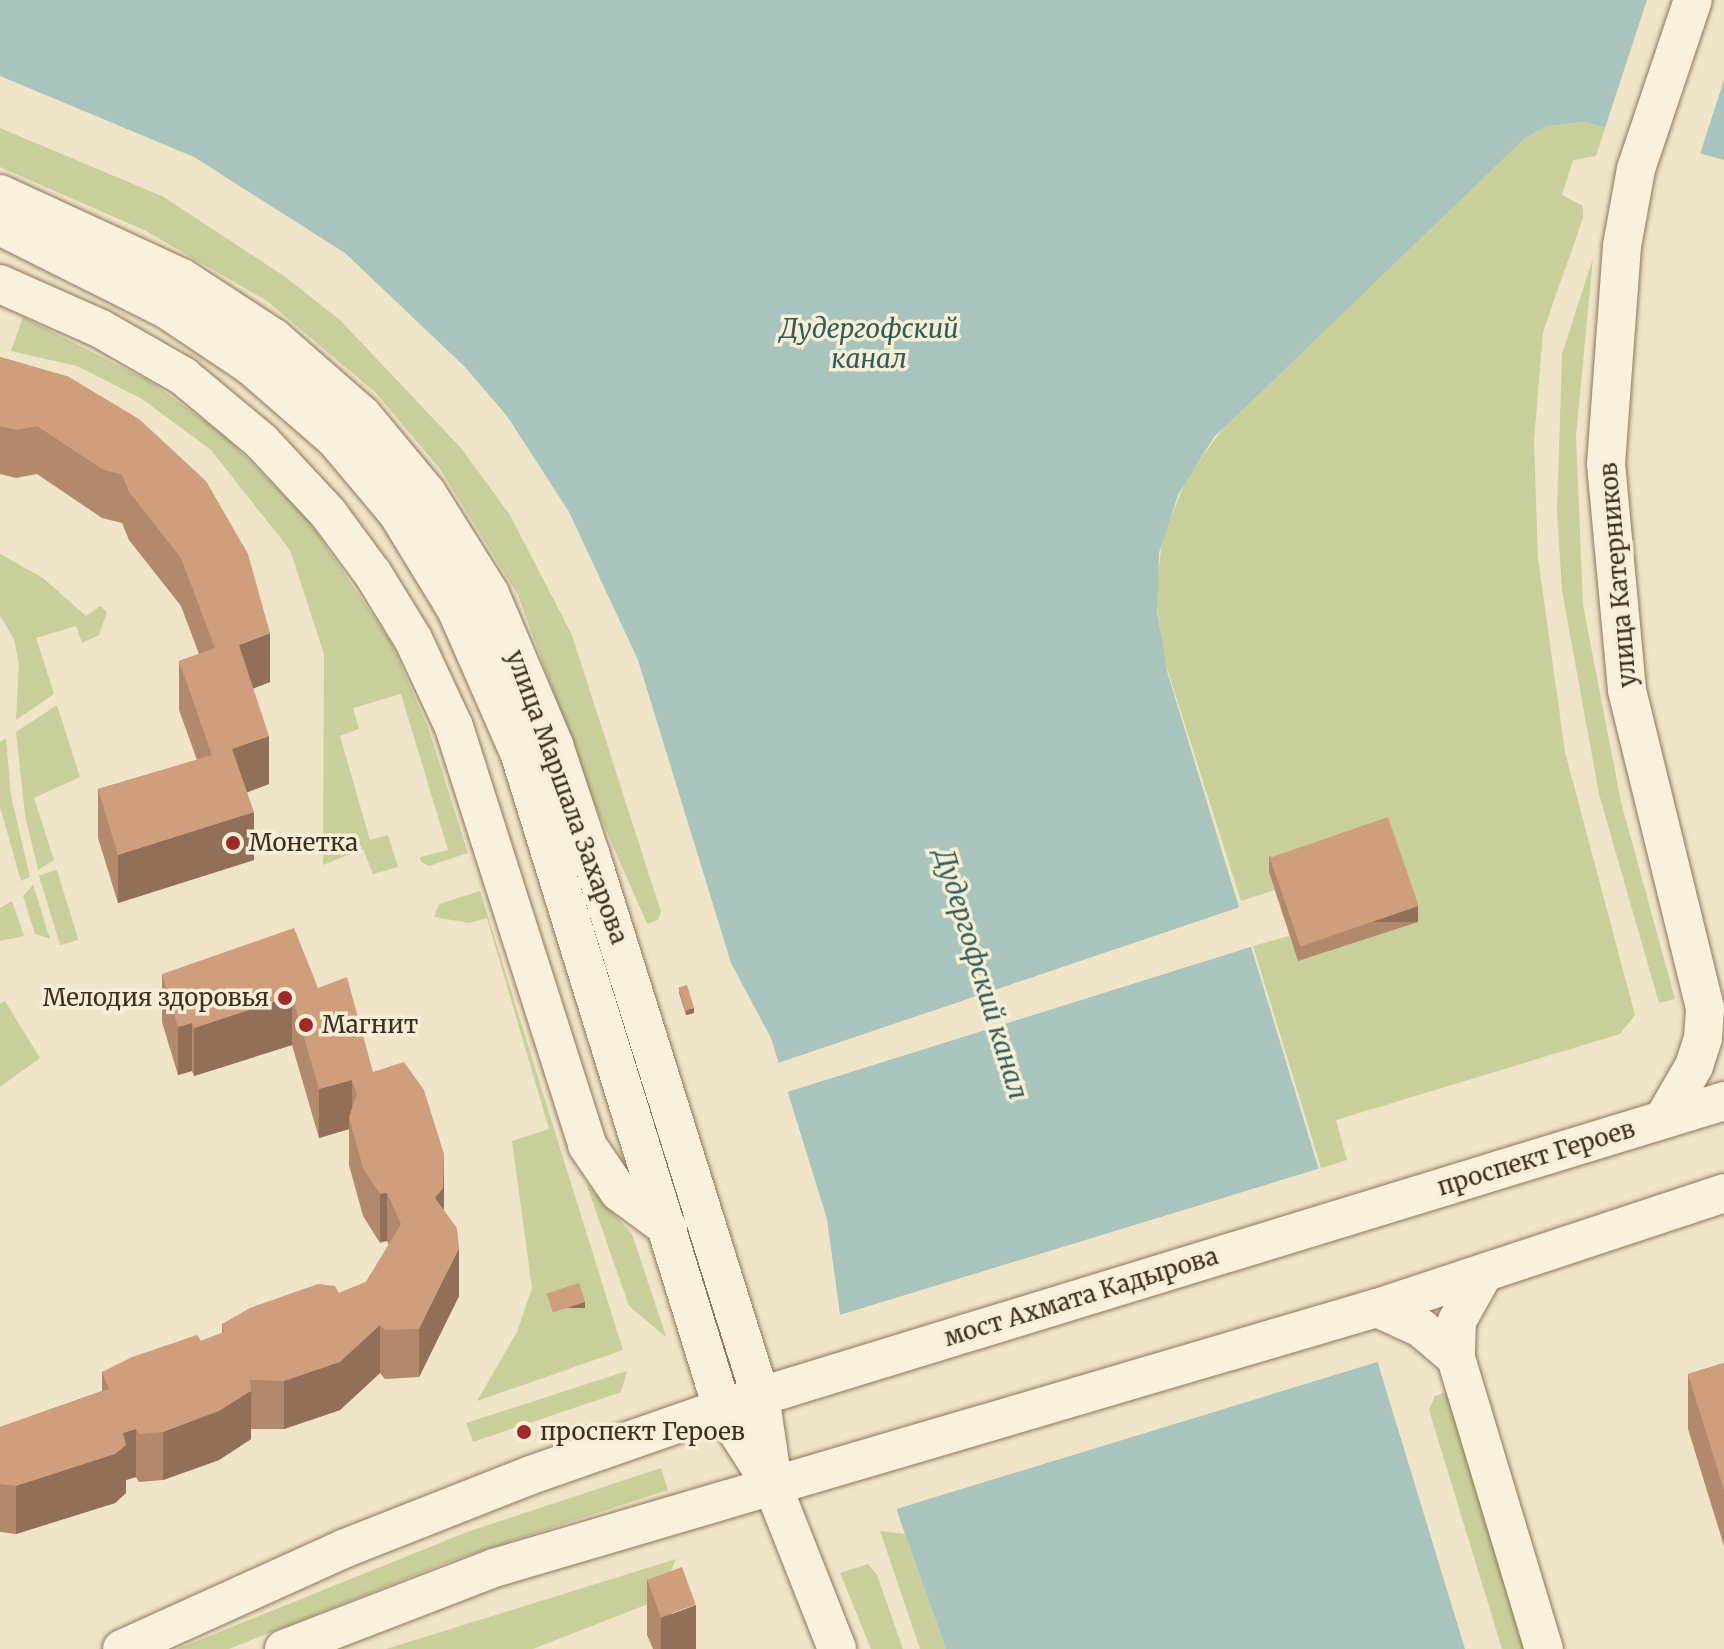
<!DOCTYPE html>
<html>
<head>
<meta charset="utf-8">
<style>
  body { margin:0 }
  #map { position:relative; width:1724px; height:1649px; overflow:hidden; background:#f0e4c8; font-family:Merriweather,serif }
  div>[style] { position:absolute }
  .green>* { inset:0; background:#c9cf9b; transform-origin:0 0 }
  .water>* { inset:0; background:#a9c4bc }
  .pier>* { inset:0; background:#f0e4c8; transform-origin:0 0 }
  .roads { filter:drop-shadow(0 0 2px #8d765c) drop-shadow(0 0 2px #8d765c) }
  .minor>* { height:38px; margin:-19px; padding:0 19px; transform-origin:19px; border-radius:19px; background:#faf1dc }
  .wall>* { inset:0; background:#b2896c }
  .shaded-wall>* { inset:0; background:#916f58; transform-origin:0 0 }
  .building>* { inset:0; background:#cf9f7d; transform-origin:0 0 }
  .dots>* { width:22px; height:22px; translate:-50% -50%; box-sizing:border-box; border:4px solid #f7eed8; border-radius:50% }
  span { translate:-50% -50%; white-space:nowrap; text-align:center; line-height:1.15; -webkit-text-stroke:7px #f7eed8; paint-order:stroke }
  .street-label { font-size:24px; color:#3d2e20 }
  .poi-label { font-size:24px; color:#3d2e20 }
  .left { translate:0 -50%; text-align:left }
  .right { translate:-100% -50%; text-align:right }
  .water-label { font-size:26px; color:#2f5d5a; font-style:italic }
</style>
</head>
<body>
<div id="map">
  <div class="green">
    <div style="clip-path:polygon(1584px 122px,1605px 128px,1596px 156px,1573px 160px,1562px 195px,1583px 206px,1583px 218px,1543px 332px,1534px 441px,1538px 558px,1565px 752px,1635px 1015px,1620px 1034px,1336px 1120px,1347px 1160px,1321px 1168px,1253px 946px,1289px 936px,1299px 960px,1418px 921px,1269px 872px,1275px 890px,1241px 901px,1163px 656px,1156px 596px,1162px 539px,1186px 480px,1225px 425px,1523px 140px,1546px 126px)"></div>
    <div style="clip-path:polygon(0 128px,164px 197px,284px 276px,340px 320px,461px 448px,510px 515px,572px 635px,661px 912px,658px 920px,647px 924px,593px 800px,518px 595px,440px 469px,376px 393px,267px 301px,146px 231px,0 167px)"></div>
    <div style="clip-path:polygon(1593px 258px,1576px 436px,1583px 605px,1621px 802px,1675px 999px,1659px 1003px,1599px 794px,1562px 591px,1557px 511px,1562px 354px)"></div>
    <div style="clip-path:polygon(23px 317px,151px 382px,224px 435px,308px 520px,391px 642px,429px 730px,468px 853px,429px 866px,421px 862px,420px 857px,448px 850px,401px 694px,353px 708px,359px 729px,340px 736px,370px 840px,388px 835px,398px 867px,373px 874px,363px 849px,323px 865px,324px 654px,290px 550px,211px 450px,142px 399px,77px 366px,11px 351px)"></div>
    <div style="clip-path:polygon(0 554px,43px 578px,86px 616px,100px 606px,107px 612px,99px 635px,82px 643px,76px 626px,36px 638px,54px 694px,16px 720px,19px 663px,14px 639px,0 616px)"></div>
    <div style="clip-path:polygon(57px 705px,80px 777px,34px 798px,54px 860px,38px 870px,25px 815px,16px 732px)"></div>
    <div style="clip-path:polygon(6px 738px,11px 796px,30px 877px,21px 881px,0 807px,0 742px)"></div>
    <div style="left:57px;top:870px;width:73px;height:19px;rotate:73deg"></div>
    <div style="clip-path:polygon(33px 885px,50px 939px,35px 934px,23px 896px)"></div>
    <div style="clip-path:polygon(480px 891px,623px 1350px,477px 1401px,517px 1332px,532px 1288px,512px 1141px,549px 1129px,487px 918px,469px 923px,434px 917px,439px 904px)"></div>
    <div style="clip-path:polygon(12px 901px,24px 936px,0 941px,0 908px)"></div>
    <div style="clip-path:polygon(5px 1001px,40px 1058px,0 1087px,0 1004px)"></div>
    <div style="clip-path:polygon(586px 1183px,632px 1234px,666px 1337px,629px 1306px)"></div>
    <div style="clip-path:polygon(627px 1371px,621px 1392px,473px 1442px,466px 1423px)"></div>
    <div style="clip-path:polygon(1447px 1392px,1526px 1649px,1502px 1649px,1429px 1410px,1435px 1396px)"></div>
    <div style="clip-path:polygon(661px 1468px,668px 1490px,453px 1560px,229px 1649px,177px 1649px,467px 1532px)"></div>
    <div style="clip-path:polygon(880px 1531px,905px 1534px,946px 1649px,920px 1649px)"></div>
    <div style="clip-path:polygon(676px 1559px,658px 1600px,533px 1649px,386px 1649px)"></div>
    <div style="clip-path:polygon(868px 1564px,877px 1575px,903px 1649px,871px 1649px,840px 1573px)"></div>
  </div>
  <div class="water">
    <div style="clip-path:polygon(0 0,1724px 0,1724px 160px,1584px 122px,1546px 126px,1523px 140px,1214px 437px,1178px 495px,1159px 553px,1157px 611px,1167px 671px,1465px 1649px,946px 1649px,900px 1520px,841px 1322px,827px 1219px,771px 1038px,731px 963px,638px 660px,569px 512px,507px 416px,465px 367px,345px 253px,194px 157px,0 76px)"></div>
  </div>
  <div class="pier">
    <div style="clip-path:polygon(1647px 0,1724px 0,1724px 80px,1699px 157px,1604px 131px)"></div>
    <div style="clip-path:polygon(1246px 905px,1257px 945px,784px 1093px,775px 1064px)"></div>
    <div style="left:1324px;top:1167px;width:202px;height:510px;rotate:73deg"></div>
  </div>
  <div class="roads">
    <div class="minor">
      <div style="left:0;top:194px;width:200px;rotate:24.8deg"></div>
      <div style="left:182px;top:278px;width:110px;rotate:33.1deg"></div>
      <div style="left:274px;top:338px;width:117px;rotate:41.2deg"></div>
      <div style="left:362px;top:415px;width:102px;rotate:50.2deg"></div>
      <div style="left:427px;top:493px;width:119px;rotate:58deg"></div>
      <div style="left:490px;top:594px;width:164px;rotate:67deg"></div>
      <div style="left:554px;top:745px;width:117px;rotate:71.6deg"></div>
      <div style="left:591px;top:856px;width:565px;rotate:72.59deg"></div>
      <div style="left:760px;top:1395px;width:82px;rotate:81.6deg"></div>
      <div style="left:0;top:226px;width:186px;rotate:26.6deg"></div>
      <div style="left:166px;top:309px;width:102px;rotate:33.8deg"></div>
      <div style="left:251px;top:366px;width:113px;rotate:41deg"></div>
      <div style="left:336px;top:440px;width:97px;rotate:50deg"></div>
      <div style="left:398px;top:514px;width:111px;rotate:58.6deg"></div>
      <div style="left:456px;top:609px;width:159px;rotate:66.3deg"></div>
      <div style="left:520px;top:755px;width:684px;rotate:72.81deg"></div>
      <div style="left:722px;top:1408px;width:94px;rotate:57.2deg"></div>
      <div style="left:773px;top:1487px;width:174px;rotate:68.4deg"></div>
      <div style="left:0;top:284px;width:111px;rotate:24deg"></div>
      <div style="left:101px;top:329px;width:95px;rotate:29.8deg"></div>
      <div style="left:183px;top:376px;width:102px;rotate:39.8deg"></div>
      <div style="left:261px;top:441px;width:98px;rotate:47.1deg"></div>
      <div style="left:328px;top:513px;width:76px;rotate:53.6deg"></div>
      <div style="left:373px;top:574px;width:76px;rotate:58.4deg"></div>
      <div style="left:413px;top:639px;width:97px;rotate:65deg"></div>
      <div style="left:454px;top:727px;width:439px;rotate:72.3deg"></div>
      <div style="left:587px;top:1145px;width:57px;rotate:55.8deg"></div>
      <div style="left:619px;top:1192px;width:61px;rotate:36.3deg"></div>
      <div style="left:1664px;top:1118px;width:60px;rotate:-60deg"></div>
      <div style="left:1694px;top:1066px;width:29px;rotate:-72deg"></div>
      <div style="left:1703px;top:1038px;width:30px;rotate:-86deg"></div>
      <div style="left:1705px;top:1008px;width:327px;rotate:-103.8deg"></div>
      <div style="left:1627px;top:690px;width:227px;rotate:-95.3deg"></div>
      <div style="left:1606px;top:464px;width:219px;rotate:-85.8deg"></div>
      <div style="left:1622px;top:246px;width:78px;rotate:-79.7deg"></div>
      <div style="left:1636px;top:169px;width:178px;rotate:-71.4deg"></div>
      <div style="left:1484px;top:1273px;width:55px;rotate:119.4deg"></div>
      <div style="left:1457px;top:1321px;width:37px;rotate:92deg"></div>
      <div style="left:1456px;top:1358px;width:304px;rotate:73.2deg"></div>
      <div style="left:1377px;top:1308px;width:48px;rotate:24.4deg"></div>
      <div style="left:1421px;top:1328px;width:46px;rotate:40.6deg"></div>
      <div style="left:122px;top:1649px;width:243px;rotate:-24.3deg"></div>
      <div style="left:343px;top:1549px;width:202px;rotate:-21.5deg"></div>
      <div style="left:531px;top:1475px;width:202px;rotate:-19.3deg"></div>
      <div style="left:722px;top:1408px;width:1048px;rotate:-17.03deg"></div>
      <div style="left:284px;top:1649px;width:225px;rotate:-21.1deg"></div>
      <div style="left:494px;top:1568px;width:920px;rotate:-16.41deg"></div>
      <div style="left:1377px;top:1308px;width:366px;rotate:-18.3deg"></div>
    </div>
  </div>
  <div class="wall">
    <div style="clip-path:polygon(0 357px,69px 377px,270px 682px,253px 688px,269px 784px,247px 792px,254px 860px,118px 903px,98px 838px,98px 789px,197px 760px,179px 710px,179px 661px,199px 654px,181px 606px,129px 540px,122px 523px,102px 518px,37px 474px,16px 478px,0 474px)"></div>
    <div style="clip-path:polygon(1269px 856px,1418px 922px,1298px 961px,1269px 872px)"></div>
    <div style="clip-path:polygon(162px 974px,318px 988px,373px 1072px,459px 1296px,419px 1377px,385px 1379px,380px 1373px,340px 1410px,284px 1429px,251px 1429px,251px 1439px,219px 1460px,163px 1480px,139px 1482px,136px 1477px,126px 1480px,126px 1493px,115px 1503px,16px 1534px,0 1532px,0 1427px,102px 1391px,102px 1372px,201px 1341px,222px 1333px,222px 1324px,339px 1293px,366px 1282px,389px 1245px,387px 1241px,380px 1243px,363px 1216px,349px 1165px,349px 1129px,319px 1138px,292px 1045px,194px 1076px,192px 1071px,178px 1075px,162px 1022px)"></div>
    <div style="clip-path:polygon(679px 988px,694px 1013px,686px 1015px,679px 993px)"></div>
    <div style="clip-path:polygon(1724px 1363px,1724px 1546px,1688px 1429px,1688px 1374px)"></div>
    <div style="clip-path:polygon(647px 1579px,696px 1649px,653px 1649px,647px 1635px)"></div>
  </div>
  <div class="shaded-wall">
    <div style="clip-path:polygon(270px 633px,270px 682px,239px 694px,239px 645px)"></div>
    <div style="clip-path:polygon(269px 736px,269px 784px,232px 798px,232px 749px)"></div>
    <div style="clip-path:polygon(254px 812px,254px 860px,118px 903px,118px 855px)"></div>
    <div style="left:1418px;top:906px;width:16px;height:126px;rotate:90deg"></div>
    <div style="clip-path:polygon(292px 996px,292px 1045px,194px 1076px,194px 1028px)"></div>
    <div style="clip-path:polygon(694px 1008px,694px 1013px,686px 1015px,686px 1010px)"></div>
    <div style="clip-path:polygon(192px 1023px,192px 1071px,178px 1075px,178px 1027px)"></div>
    <div style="clip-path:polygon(352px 1080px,352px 1127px,349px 1117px,349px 1129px,319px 1138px,319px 1089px)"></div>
    <div style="clip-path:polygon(444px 1154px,444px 1203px,443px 1236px,435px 1198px)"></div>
    <div style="left:387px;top:1193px;width:48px;height:7px;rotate:90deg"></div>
    <div style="clip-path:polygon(459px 1248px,459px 1296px,419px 1377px,419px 1329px)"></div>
    <div style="left:585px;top:1302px;width:6px;height:34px;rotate:90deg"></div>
    <div style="clip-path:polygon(380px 1325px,380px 1373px,340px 1410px,284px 1429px,284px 1381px)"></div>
    <div style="clip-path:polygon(251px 1391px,251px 1439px,219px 1460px,163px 1480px,163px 1432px)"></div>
    <div style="clip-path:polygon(136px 1429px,136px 1477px,126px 1480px,126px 1493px,115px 1503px,16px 1534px,16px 1486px,123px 1433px)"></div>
    <div style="clip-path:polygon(696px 1605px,696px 1649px,661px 1649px,661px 1618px)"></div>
  </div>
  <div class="building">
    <div style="clip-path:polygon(0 357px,69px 377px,139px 419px,206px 481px,248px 554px,270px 633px,239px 645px,269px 736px,232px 749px,254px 812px,118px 855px,98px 789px,212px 755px,179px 661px,215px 648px,181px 558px,129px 492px,122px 475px,102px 469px,37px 426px,16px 430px,0 426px)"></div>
    <div style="left:1388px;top:817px;width:94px;height:125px;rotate:71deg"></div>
    <div style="clip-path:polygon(294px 928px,318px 988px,347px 977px,373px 1072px,404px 1062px,424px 1090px,444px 1154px,443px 1188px,435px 1198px,457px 1228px,459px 1248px,419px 1329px,385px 1330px,380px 1325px,340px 1362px,284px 1381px,250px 1380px,251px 1391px,219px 1411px,163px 1432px,139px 1434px,136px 1429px,123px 1433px,126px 1445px,115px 1454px,16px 1486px,0 1484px,0 1427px,109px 1389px,102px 1372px,132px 1357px,197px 1335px,201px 1341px,224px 1332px,222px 1324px,250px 1308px,318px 1284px,335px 1286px,339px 1293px,366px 1282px,401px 1224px,387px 1193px,380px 1194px,363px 1168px,349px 1117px,357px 1094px,352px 1080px,319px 1089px,292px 996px,194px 1028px,192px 1023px,178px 1027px,162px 974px)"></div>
    <div style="left:687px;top:985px;width:24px;height:9px;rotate:73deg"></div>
    <div style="left:579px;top:1283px;width:20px;height:34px;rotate:72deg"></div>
    <div style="clip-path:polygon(1724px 1363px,1724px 1490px,1688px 1374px)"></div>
    <div style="left:682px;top:1567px;width:40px;height:37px;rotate:70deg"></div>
  </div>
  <div class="dots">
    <div style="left:233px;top:843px;background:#9e2a2b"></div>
    <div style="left:285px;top:998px;background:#9e2a2b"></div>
    <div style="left:306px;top:1025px;background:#9e2a2b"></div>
    <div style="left:524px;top:1432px;background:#9e2a2b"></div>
  </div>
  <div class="street-label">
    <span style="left:1618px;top:575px;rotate:-95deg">улица Катерников</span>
    <span style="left:567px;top:797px;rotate:70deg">улица Маршала Захарова</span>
    <span style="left:1536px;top:1158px;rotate:-17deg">проспект Героев</span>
    <span style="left:1081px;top:1297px;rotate:-17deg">мост Ахмата Кадырова</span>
  </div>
  <div class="poi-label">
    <span class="left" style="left:249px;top:843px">Монетка</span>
    <span class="right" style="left:269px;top:998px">Мелодия здоровья</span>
    <span class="left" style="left:322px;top:1025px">Магнит</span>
    <span class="left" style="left:540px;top:1432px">проспект Героев</span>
  </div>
  <div class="water-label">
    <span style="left:869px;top:344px">Дудергофский<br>канал</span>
    <span style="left:981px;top:974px;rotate:73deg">Дудергофский канал</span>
  </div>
</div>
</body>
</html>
